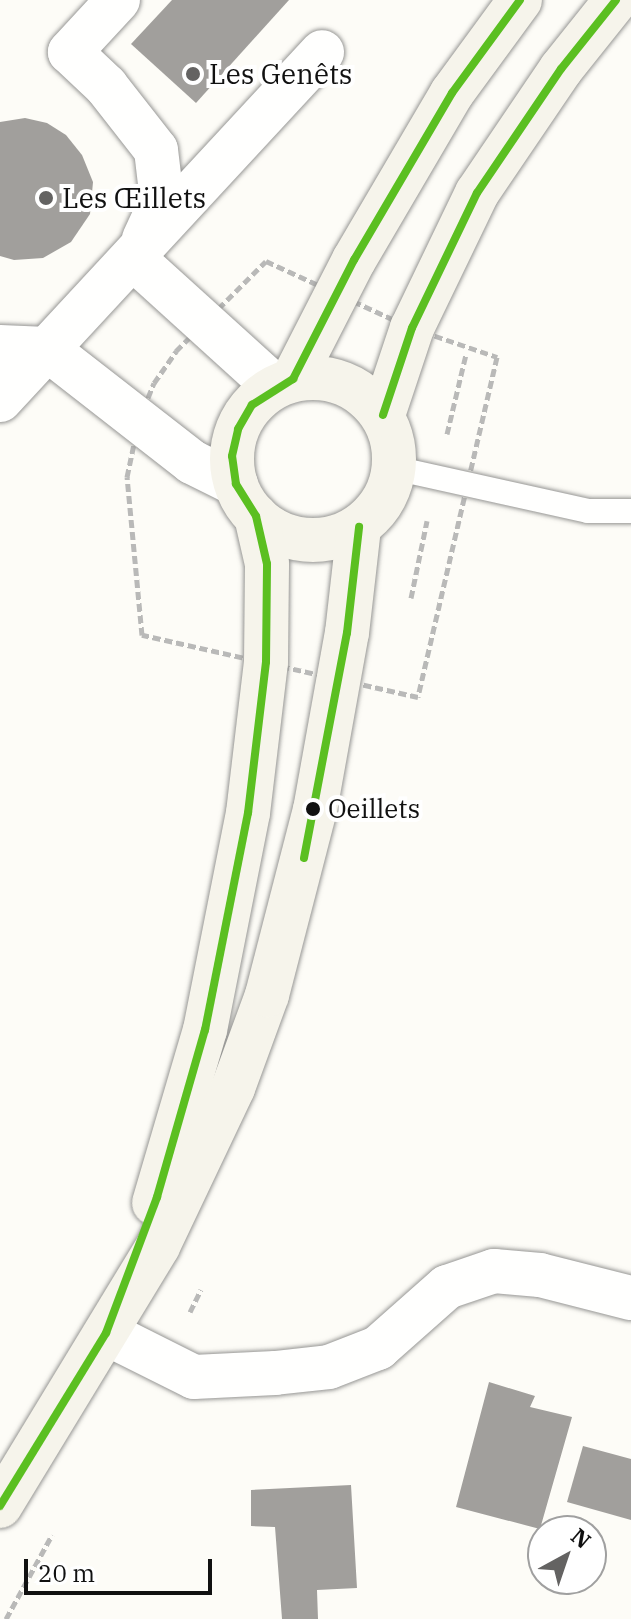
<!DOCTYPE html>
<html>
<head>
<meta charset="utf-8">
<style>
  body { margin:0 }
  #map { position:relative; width:631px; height:1619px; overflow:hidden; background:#fdfcf7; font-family:"IBM Plex Serif",serif }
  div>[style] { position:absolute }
  .building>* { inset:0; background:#a19f9c }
  .path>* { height:5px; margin-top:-2.5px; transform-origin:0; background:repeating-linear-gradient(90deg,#b9b9b8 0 8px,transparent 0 12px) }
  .roads { filter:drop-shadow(0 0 2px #979795) drop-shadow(0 0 2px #979795) }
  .service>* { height:24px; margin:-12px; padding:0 12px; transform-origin:12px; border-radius:12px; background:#fffffe }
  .minor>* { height:44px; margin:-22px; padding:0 22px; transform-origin:22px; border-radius:22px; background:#fffffe }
  .secondary>* { height:44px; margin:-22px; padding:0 22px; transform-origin:22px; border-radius:22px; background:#f6f4eb }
  .secondary>.ring { margin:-22px; padding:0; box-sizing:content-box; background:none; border:44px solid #f6f4eb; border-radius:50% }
  .bus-1>* { height:8px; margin:-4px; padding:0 4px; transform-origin:4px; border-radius:4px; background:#5bbf21 }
  .dots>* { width:22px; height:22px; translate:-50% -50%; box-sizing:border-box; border:4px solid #fff; border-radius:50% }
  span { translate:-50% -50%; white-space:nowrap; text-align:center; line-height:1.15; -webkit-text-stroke:8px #fff; paint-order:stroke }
  .bus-label { font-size:26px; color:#111 }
  .left { translate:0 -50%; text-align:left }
  .poi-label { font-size:28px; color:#111 }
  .north { position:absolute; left:527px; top:1515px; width:80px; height:80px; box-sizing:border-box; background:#fff; border:2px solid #a0a0a0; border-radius:50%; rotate:40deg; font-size:22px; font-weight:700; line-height:32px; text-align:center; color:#111 }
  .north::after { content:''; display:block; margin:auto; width:28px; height:36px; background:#646362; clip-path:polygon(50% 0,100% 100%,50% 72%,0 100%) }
  .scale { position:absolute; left:24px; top:1559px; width:188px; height:36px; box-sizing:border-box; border:4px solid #111; border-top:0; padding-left:10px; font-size:24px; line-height:28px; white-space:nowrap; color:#111; -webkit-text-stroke:6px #fff; paint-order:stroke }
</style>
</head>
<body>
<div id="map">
  <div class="building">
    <div style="clip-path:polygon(172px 0,289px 0,196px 103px,131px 44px)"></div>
    <div style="clip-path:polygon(25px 118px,47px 123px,66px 135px,82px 155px,93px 182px,90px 214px,71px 242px,43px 258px,14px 260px,0 256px,0 122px)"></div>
    <div style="clip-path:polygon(489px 1382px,535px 1396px,530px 1407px,572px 1417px,540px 1529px,456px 1507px)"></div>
    <div style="clip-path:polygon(583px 1446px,631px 1459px,631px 1520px,567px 1502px)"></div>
    <div style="clip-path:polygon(351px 1485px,357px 1588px,317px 1590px,318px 1619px,282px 1619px,275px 1527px,251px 1526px,251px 1490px)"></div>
  </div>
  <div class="path">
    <div style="left:266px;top:261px;width:161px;rotate:24.7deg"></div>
    <div style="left:412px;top:328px;width:90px;rotate:18.8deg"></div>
    <div style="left:497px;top:357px;width:349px;rotate:103.1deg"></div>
    <div style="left:418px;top:697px;width:283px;rotate:-167.3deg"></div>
    <div style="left:142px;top:635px;width:159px;rotate:-95.4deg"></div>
    <div style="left:127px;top:477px;width:58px;rotate:-78.1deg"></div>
    <div style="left:139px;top:420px;width:40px;rotate:-68deg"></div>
    <div style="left:154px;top:383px;width:39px;rotate:-55deg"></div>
    <div style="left:176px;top:351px;width:127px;rotate:-45deg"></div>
    <div style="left:447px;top:434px;width:82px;rotate:-76.6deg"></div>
    <div style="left:411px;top:598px;width:79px;rotate:-78.3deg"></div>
    <div style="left:190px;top:1312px;width:25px;rotate:-64deg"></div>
    <div style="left:6px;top:1619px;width:96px;rotate:-61.3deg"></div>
  </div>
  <div class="roads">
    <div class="service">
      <div style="left:394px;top:468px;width:199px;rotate:12.5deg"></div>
      <div style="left:588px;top:511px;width:43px"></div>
    </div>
    <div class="minor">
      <div style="left:118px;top:0;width:71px;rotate:132.7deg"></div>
      <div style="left:70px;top:52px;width:50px;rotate:43.4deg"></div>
      <div style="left:106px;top:86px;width:81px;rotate:52deg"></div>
      <div style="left:156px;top:150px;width:50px;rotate:83.2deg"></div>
      <div style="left:162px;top:200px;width:43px;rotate:114.8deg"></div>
      <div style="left:134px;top:259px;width:190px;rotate:42.2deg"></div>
      <div style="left:0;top:347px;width:47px;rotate:2.4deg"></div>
      <div style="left:47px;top:349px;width:184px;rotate:37.9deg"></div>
      <div style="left:192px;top:462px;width:49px;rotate:26.6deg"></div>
      <div style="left:0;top:400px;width:474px;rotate:-47.2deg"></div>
      <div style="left:106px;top:1333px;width:98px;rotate:26.6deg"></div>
      <div style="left:194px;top:1377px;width:81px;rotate:-2.8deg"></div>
      <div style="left:275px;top:1373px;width:54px;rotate:-6.3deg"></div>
      <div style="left:329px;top:1367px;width:53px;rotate:-21.2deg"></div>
      <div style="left:378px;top:1348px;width:92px;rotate:-41.5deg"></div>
      <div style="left:447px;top:1287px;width:50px;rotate:-18.8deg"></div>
      <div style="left:494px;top:1271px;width:46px;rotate:5deg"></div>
      <div style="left:540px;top:1275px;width:94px;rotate:14.2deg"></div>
    </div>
    <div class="secondary">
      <div class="ring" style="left:232px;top:378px;width:118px;height:118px"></div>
      <div style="left:293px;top:379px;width:134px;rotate:-62.9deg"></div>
      <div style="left:354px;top:260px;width:194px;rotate:-59.6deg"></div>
      <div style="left:452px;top:93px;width:115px;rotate:-53.8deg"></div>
      <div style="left:383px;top:415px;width:92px;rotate:-71.6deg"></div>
      <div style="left:412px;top:328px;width:150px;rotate:-64.3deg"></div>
      <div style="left:477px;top:193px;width:150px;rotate:-55.9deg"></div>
      <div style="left:561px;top:69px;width:88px;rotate:-51.4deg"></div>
      <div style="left:154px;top:1203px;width:180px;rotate:-73.6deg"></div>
      <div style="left:205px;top:1030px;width:221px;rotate:-78.8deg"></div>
      <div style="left:248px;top:813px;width:152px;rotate:-83.2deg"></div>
      <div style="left:266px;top:662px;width:98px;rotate:-89.4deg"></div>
      <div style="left:267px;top:564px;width:49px;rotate:-102.9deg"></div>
      <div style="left:0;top:1506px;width:304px;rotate:-58.7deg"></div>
      <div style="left:158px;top:1246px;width:175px;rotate:-64.6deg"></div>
      <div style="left:233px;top:1088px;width:99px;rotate:-69.9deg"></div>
      <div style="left:267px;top:995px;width:191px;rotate:-75.5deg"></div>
      <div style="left:315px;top:810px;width:180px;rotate:-79.8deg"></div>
      <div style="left:347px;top:633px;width:107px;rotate:-83.5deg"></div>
    </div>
  </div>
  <div class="bus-1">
    <div style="left:293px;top:379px;width:134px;rotate:-62.9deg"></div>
    <div style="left:354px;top:260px;width:194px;rotate:-59.6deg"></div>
    <div style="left:452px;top:93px;width:115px;rotate:-53.8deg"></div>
    <div style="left:383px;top:415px;width:92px;rotate:-71.6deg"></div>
    <div style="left:412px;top:328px;width:150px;rotate:-64.3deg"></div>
    <div style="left:477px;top:193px;width:150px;rotate:-55.9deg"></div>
    <div style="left:561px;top:69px;width:88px;rotate:-51.4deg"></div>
    <div style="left:304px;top:858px;width:229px;rotate:-79.2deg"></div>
    <div style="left:347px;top:633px;width:107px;rotate:-83.5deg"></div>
    <div style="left:0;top:1506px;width:203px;rotate:-58.5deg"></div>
    <div style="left:106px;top:1333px;width:145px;rotate:-69.4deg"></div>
    <div style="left:157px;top:1197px;width:174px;rotate:-74deg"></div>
    <div style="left:205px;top:1030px;width:221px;rotate:-78.8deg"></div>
    <div style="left:248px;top:813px;width:152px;rotate:-83.2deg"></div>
    <div style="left:266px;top:662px;width:98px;rotate:-89.4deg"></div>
    <div style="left:267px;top:564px;width:49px;rotate:-102.9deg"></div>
    <div style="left:256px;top:516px;width:38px;rotate:-122deg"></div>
    <div style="left:236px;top:484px;width:28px;rotate:-98deg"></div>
    <div style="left:232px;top:456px;width:28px;rotate:-77deg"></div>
    <div style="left:238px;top:429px;width:28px;rotate:-60deg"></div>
    <div style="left:252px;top:405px;width:49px;rotate:-32.4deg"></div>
  </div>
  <div class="dots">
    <div style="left:193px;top:74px;background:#646362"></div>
    <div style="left:46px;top:198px;background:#646362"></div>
    <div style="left:313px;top:809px;background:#111"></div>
  </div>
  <div class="bus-label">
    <span class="left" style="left:328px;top:809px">Oeillets</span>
  </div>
  <div class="poi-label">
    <span class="left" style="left:209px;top:74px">Les Genêts</span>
    <span class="left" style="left:62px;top:198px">Les Œillets</span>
  </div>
  <div class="north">N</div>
  <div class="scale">20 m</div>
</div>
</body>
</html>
